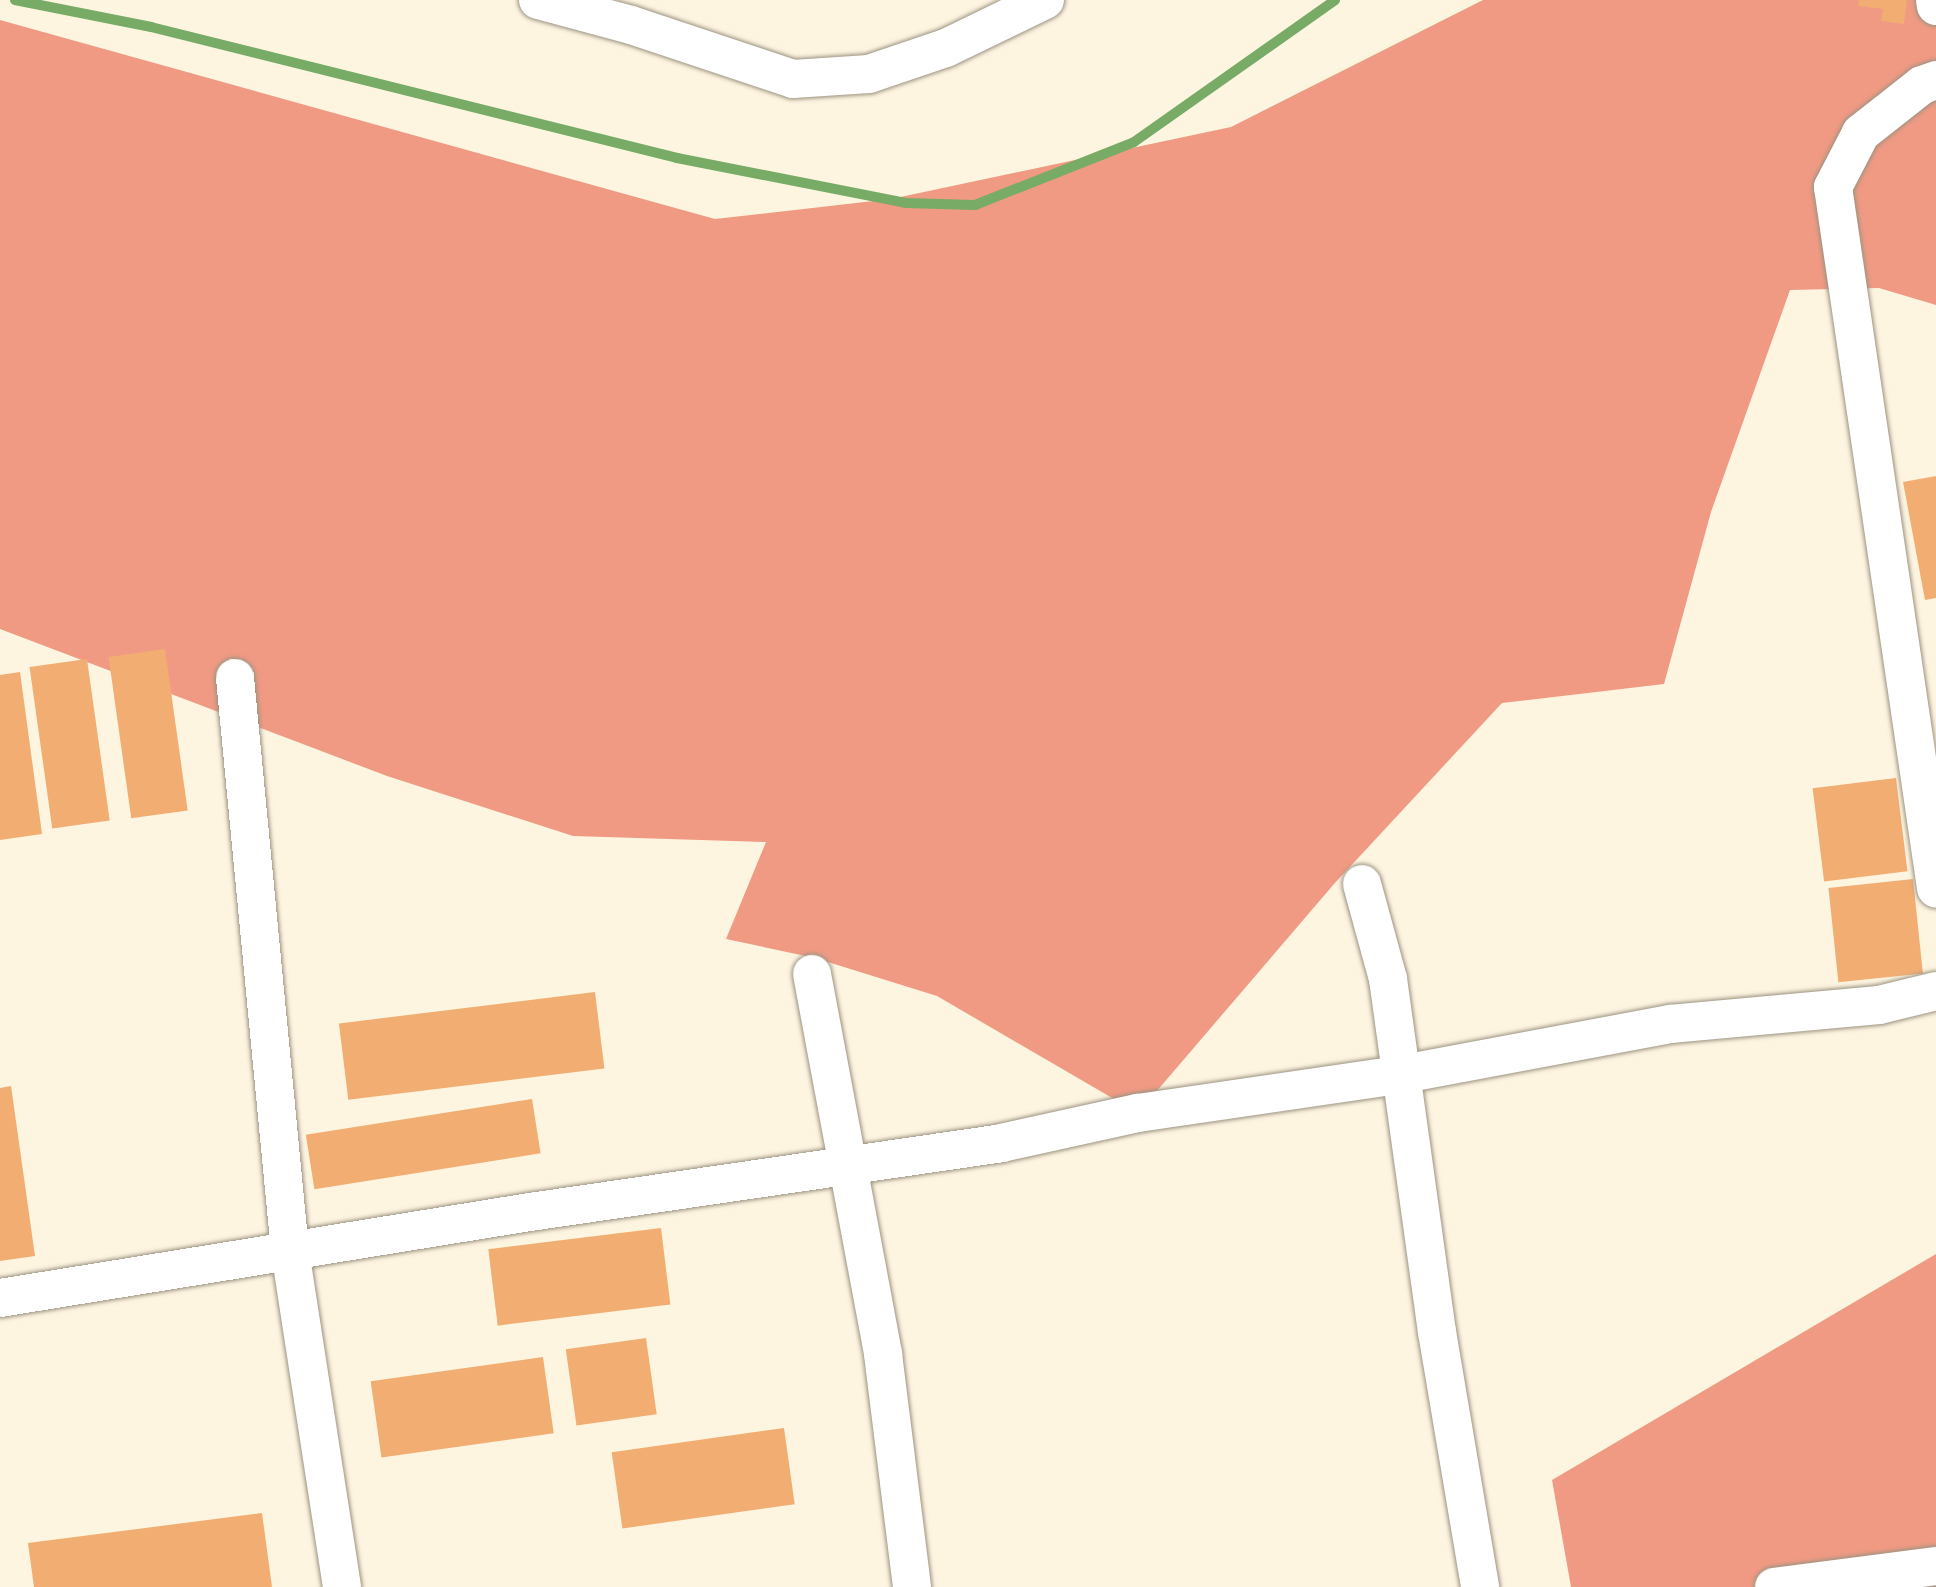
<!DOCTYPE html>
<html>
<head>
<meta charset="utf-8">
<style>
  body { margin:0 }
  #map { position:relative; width:1936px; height:1587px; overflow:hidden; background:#fef5e1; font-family:Poppins,sans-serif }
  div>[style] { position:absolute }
  .forest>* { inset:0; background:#f19a83 }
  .stream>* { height:10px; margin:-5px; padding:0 5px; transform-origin:5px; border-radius:5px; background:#77ab66 }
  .building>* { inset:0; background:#f2ad72; transform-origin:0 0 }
  .roads { filter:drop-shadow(0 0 2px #9b9381) drop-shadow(0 0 2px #9b9381) }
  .minor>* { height:38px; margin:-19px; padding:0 19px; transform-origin:19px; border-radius:19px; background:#fff }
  span { translate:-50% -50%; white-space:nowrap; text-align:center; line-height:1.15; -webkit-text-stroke:5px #fef5e1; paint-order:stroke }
</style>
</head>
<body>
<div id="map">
  <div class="forest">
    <div style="clip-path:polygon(1483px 0,1936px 0,1936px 305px,1879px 288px,1790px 290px,1711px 512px,1664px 684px,1502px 703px,1334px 884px,1138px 1113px,937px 996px,815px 958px,726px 939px,766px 842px,573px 836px,387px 776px,0 629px,0 20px,715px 219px,891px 199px,1231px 127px)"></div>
    <div style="clip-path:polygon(1936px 1254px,1936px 1587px,1571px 1587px,1552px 1480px)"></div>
  </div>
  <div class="stream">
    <div style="left:15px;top:0;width:139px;rotate:11.2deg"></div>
    <div style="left:151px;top:27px;width:542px;rotate:13.98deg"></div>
    <div style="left:677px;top:158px;width:233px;rotate:11.1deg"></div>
    <div style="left:906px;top:203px;width:69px;rotate:1.7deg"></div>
    <div style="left:975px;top:205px;width:171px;rotate:-21.6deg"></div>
    <div style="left:1134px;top:142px;width:246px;rotate:-35.2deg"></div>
  </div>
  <div class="building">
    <div style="clip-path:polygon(1859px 0,1907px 0,1904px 24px,1881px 21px,1883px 9px,1858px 6px)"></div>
    <div style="clip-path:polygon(1936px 476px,1936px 598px,1925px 600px,1903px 482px)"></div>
    <div style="left:165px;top:649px;width:163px;height:57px;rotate:82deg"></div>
    <div style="left:87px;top:659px;width:163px;height:58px;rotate:82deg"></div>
    <div style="clip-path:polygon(20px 672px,42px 834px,0 840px,0 675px)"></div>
    <div style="left:1896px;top:778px;width:94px;height:84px;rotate:83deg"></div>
    <div style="left:1913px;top:879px;width:95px;height:85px;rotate:84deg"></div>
    <div style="left:595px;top:992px;width:77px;height:258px;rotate:83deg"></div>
    <div style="clip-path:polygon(11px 1086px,35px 1256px,0 1261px,0 1088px)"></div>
    <div style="left:532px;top:1099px;width:55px;height:229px;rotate:81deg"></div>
    <div style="left:661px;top:1228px;width:77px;height:174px;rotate:83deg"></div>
    <div style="left:646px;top:1338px;width:77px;height:81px;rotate:82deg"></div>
    <div style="left:543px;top:1357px;width:77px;height:174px;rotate:82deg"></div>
    <div style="left:784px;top:1428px;width:77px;height:174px;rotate:82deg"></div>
    <div style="clip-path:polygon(262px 1513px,272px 1587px,34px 1587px,28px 1543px)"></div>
  </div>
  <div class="roads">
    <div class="minor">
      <div style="left:538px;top:0;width:96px;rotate:15deg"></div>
      <div style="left:631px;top:25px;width:171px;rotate:18.4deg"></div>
      <div style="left:793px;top:79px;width:76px;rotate:-3.8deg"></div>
      <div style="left:869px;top:74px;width:81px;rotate:-18.7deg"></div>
      <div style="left:946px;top:48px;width:110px;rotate:-25.9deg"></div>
      <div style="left:1935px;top:0;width:6px;rotate:81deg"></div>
      <div style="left:1936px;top:80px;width:15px;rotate:160deg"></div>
      <div style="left:1922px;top:85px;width:78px;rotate:141.8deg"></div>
      <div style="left:1861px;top:133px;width:61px;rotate:117.4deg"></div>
      <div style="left:1833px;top:187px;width:709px;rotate:81.64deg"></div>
      <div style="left:235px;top:678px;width:576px;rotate:84.52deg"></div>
      <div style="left:290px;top:1251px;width:340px;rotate:81.2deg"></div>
      <div style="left:1362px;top:884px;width:98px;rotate:74.7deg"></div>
      <div style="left:1388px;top:979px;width:356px;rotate:82.1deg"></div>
      <div style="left:1437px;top:1332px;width:259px;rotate:80.4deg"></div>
      <div style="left:812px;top:974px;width:387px;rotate:79.4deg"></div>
      <div style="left:883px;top:1354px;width:235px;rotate:82.9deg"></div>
      <div style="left:0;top:1298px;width:537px;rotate:-9.22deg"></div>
      <div style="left:530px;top:1212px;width:476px;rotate:-8.3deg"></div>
      <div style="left:1001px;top:1143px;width:140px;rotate:-12.4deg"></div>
      <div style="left:1138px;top:1113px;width:263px;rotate:-8.3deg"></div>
      <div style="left:1398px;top:1075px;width:277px;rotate:-10.6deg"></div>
      <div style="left:1670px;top:1024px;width:210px;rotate:-5.2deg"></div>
      <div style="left:1879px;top:1005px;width:59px;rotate:-13.8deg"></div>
      <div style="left:1774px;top:1587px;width:163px;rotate:-7.4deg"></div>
    </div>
  </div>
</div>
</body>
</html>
